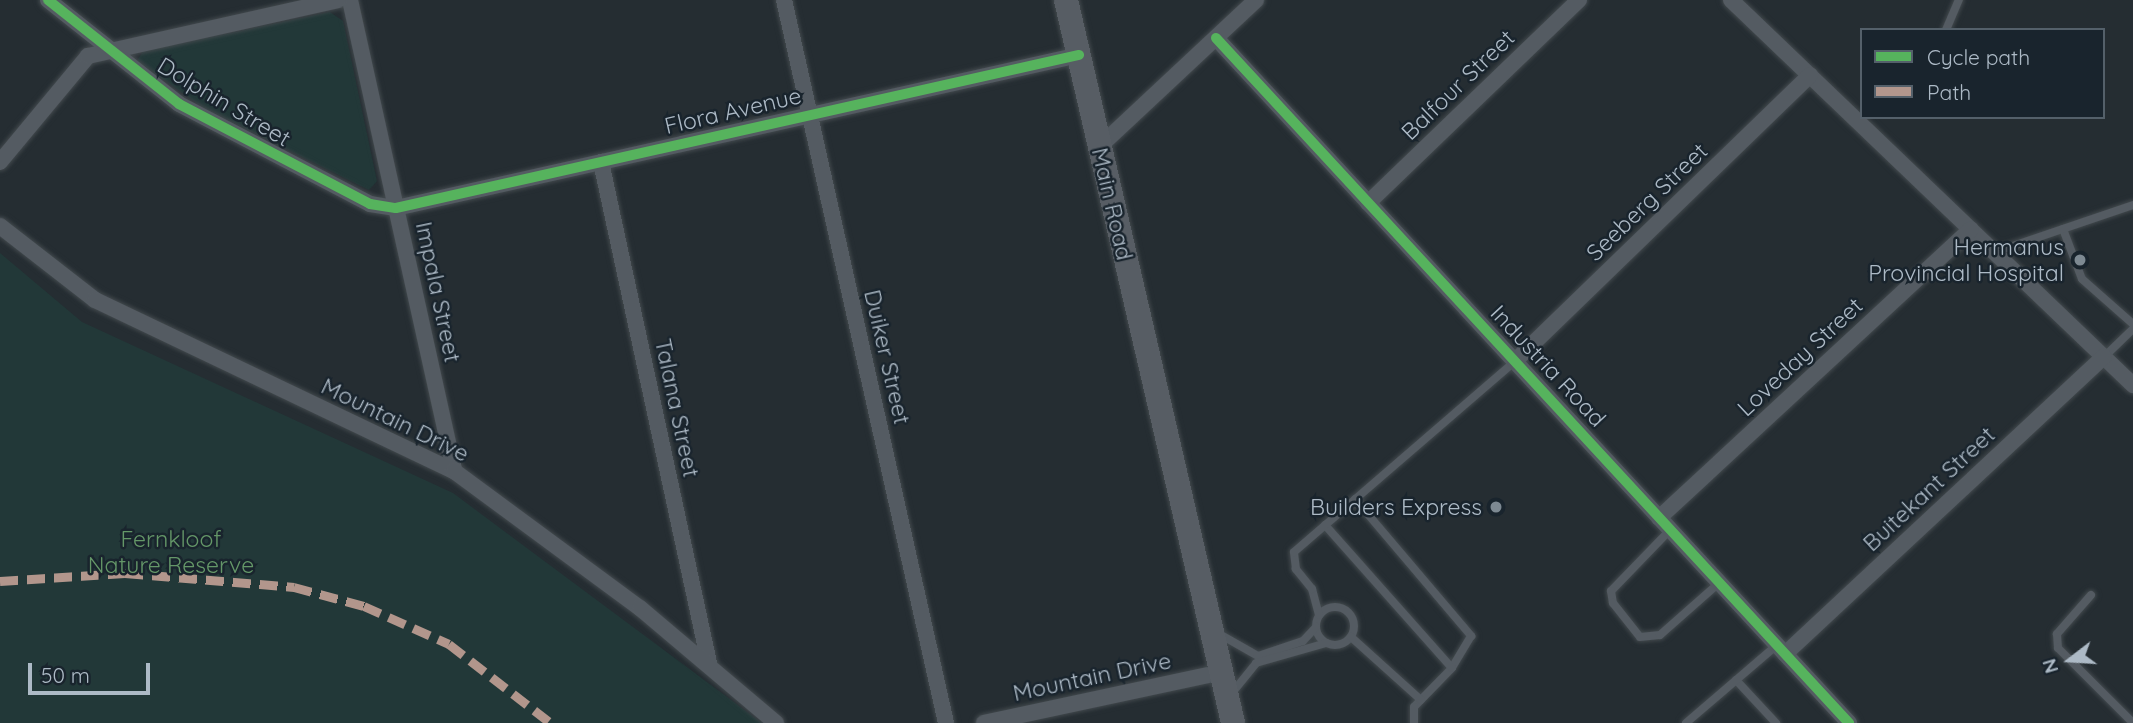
<!DOCTYPE html>
<html>
<head>
<meta charset="utf-8">
<style>
  body { margin:0 }
  #map { position:relative; width:2133px; height:723px; overflow:hidden; background:#252d32; font-family:Quicksand,sans-serif }
  div>[style] { position:absolute }
  .green>* { inset:0; background:#223838 }
  .roads { filter:drop-shadow(0 0 2px #42494d) drop-shadow(0 0 2px #42494d) }
  .lane>* { height:8px; margin:-4px; padding:0 4px; transform-origin:4px; border-radius:4px; background:#545b62 }
  .lane>.ring { margin:-4px; padding:0; box-sizing:content-box; background:none; border:8px solid #545b62; border-radius:50% }
  .street>* { height:16px; margin:-8px; padding:0 8px; transform-origin:8px; border-radius:8px; background:#545b62 }
  .primary>* { height:24px; margin:-12px; padding:0 12px; transform-origin:12px; border-radius:12px; background:#575d64 }
  .quiet>* { height:9px; margin-top:-4.5px; transform-origin:0; background:repeating-linear-gradient(90deg,#b2968c 0 18px,transparent 0 27px) }
  .cycleway>* { height:10px; margin:-5px; padding:0 5px; transform-origin:5px; border-radius:5px; background:#56b35d }
  .dots>* { width:19px; height:19px; translate:-50% -50%; box-sizing:border-box; border:4px solid #19242d; border-radius:50% }
  span { translate:-50% -50%; white-space:nowrap; text-align:center; line-height:1.15; -webkit-text-stroke:5px #19242d; paint-order:stroke }
  .street-label { font-size:23px; color:#adbac6 }
  .poi-label { font-size:23px; color:#adbac6 }
  .right { translate:-100% -50%; text-align:right }
  .park-label { font-size:23px; color:#649768 }
  .legend { position:absolute; left:1860px; top:28px; width:245px; height:91px; box-sizing:border-box; background:#19242d; border:2px solid #54606a; margin:0; padding:9px 12px; list-style:none; font-size:21px; color:#adbac6 }
  .legend li { display:flex; align-items:center; gap:14px; height:35px }
  .legend b { width:35px; border:2px solid #54606a }
  .north { position:absolute; left:2035px; top:625px; width:70px; height:70px; -webkit-text-stroke:5px #19242d; paint-order:stroke; rotate:253deg; font-size:19px; font-weight:700; line-height:28px; text-align:center; color:#adbac6 }
  .north::after { content:''; display:block; margin:auto; width:24px; height:32px; background:#adbac6; clip-path:polygon(50% 0,100% 100%,50% 72%,0 100%) }
  .scale { position:absolute; left:28px; top:663px; width:122px; height:32px; box-sizing:border-box; border:4px solid #adbac6; border-top:0; padding-left:9px; font-size:21px; line-height:24px; white-space:nowrap; color:#adbac6; -webkit-text-stroke:5px #19242d; paint-order:stroke }
</style>
</head>
<body>
<div id="map">
  <div class="green">
    <div style="clip-path:polygon(330px 12px,343px 21px,377px 181px,369px 190px,205px 109px,137px 61px,143px 51px)"></div>
    <div style="clip-path:polygon(0 253px,82px 322px,453px 493px,762px 723px,0 723px)"></div>
  </div>
  <div class="roads">
    <div class="lane">
      <div style="left:1946px;top:30px;width:33px;rotate:-67deg"></div>
      <div style="left:2063px;top:229px;width:53px;rotate:69.2deg"></div>
      <div style="left:2082px;top:279px;width:68px;rotate:41.4deg"></div>
      <div style="left:1995px;top:252px;width:146px;rotate:-18.8deg"></div>
      <div style="left:2104px;top:357px;width:40px;rotate:-44deg"></div>
      <div style="left:1355px;top:499px;width:180px;rotate:49.7deg"></div>
      <div style="left:1471px;top:636px;width:37px;rotate:121deg"></div>
      <div style="left:1452px;top:668px;width:54px;rotate:134.3deg"></div>
      <div style="left:1414px;top:707px;width:16px;rotate:90deg"></div>
      <div style="left:1325px;top:525px;width:191px;rotate:48.4deg"></div>
      <div style="left:1670px;top:530px;width:85px;rotate:134deg"></div>
      <div style="left:1611px;top:591px;width:12px;rotate:81deg"></div>
      <div style="left:1613px;top:603px;width:43px;rotate:51.5deg"></div>
      <div style="left:1640px;top:637px;width:20px;rotate:-6deg"></div>
      <div style="left:1660px;top:635px;width:79px;rotate:-41.4deg"></div>
      <div style="left:2091px;top:595px;width:52px;rotate:131.1deg"></div>
      <div style="left:2057px;top:634px;width:14px;rotate:86deg"></div>
      <div style="left:2058px;top:648px;width:106px;rotate:45deg"></div>
      <div class="ring" style="left:1316px;top:607px;width:30px;height:30px"></div>
      <div style="left:1319px;top:615px;width:27px;rotate:-105deg"></div>
      <div style="left:1312px;top:589px;width:26px;rotate:-129deg"></div>
      <div style="left:1296px;top:569px;width:17px;rotate:-97deg"></div>
      <div style="left:1294px;top:552px;width:292px;rotate:-40.8deg"></div>
      <div style="left:1221px;top:635px;width:43px;rotate:29.6deg"></div>
      <div style="left:1258px;top:656px;width:47px;rotate:-18.4deg"></div>
      <div style="left:1303px;top:641px;width:19px;rotate:-47deg"></div>
      <div style="left:1351px;top:637px;width:94px;rotate:42deg"></div>
      <div style="left:1736px;top:680px;width:59px;rotate:47.1deg"></div>
      <div style="left:1232px;top:693px;width:38px;rotate:-51deg"></div>
      <div style="left:1256px;top:663px;width:73px;rotate:-15.9deg"></div>
      <div style="left:1686px;top:723px;width:120px;rotate:-40.6deg"></div>
    </div>
    <div class="street">
      <div style="left:48px;top:0;width:167px;rotate:38.4deg"></div>
      <div style="left:179px;top:104px;width:216px;rotate:27.6deg"></div>
      <div style="left:370px;top:204px;width:26px;rotate:9deg"></div>
      <div style="left:396px;top:208px;width:700px;rotate:-12.63deg"></div>
      <div style="left:350px;top:0;width:482px;rotate:77.5deg"></div>
      <div style="left:784px;top:0;width:741px;rotate:77.37deg"></div>
      <div style="left:1731px;top:0;width:557px;rotate:43.76deg"></div>
      <div style="left:1216px;top:38px;width:933px;rotate:47.26deg"></div>
      <div style="left:1099px;top:147px;width:215px;rotate:-43.1deg"></div>
      <div style="left:0;top:162px;width:138px;rotate:-50.3deg"></div>
      <div style="left:88px;top:56px;width:256px;rotate:-12.6deg"></div>
      <div style="left:601px;top:162px;width:513px;rotate:77.83deg"></div>
      <div style="left:1368px;top:203px;width:293px;rotate:-43.9deg"></div>
      <div style="left:0;top:226px;width:120px;rotate:37.9deg"></div>
      <div style="left:95px;top:300px;width:398px;rotate:25.5deg"></div>
      <div style="left:454px;top:471px;width:231px;rotate:36.4deg"></div>
      <div style="left:640px;top:608px;width:178px;rotate:40.2deg"></div>
      <div style="left:1515px;top:361px;width:411px;rotate:-44.1deg"></div>
      <div style="left:1659px;top:518px;width:425px;rotate:-42.8deg"></div>
      <div style="left:1785px;top:654px;width:436px;rotate:-43deg"></div>
      <div style="left:984px;top:723px;width:229px;rotate:-12.1deg"></div>
    </div>
    <div class="primary">
      <div style="left:1066px;top:0;width:742px;rotate:76.99deg"></div>
    </div>
  </div>
  <div class="quiet">
    <div style="left:0;top:581px;width:125px;rotate:-3.7deg"></div>
    <div style="left:125px;top:573px;width:170px;rotate:4.7deg"></div>
    <div style="left:294px;top:587px;width:73px;rotate:15.2deg"></div>
    <div style="left:364px;top:606px;width:93px;rotate:24.1deg"></div>
    <div style="left:449px;top:644px;width:129px;rotate:37.8deg"></div>
  </div>
  <div class="cycleway">
    <div style="left:48px;top:0;width:167px;rotate:38.4deg"></div>
    <div style="left:179px;top:104px;width:216px;rotate:27.6deg"></div>
    <div style="left:370px;top:204px;width:26px;rotate:9deg"></div>
    <div style="left:396px;top:208px;width:700px;rotate:-12.63deg"></div>
    <div style="left:1216px;top:38px;width:933px;rotate:47.26deg"></div>
  </div>
  <div class="dots">
    <div style="left:2080px;top:260px;background:#7d8992"></div>
    <div style="left:1496px;top:507px;background:#7d8992"></div>
  </div>
  <div class="street-label">
    <span style="left:1458px;top:85px;rotate:-44deg">Balfour Street</span>
    <span style="left:224px;top:102px;rotate:31deg">Dolphin Street</span>
    <span style="left:733px;top:111px;rotate:-13deg">Flora Avenue</span>
    <span style="left:1647px;top:202px;rotate:-44deg">Seeberg Street</span>
    <span style="left:1112px;top:204px;rotate:77deg">Main Road</span>
    <span style="left:438px;top:292px;rotate:78deg">Impala Street</span>
    <span style="left:887px;top:357px;rotate:77deg">Duiker Street</span>
    <span style="left:1800px;top:357px;rotate:-43deg">Loveday Street</span>
    <span style="left:1548px;top:366px;rotate:47deg">Industria Road</span>
    <span style="left:677px;top:408px;rotate:78deg">Talana Street</span>
    <span style="left:395px;top:420px;rotate:26deg">Mountain Drive</span>
    <span style="left:1929px;top:489px;rotate:-43deg">Buitekant Street</span>
    <span style="left:1092px;top:677px;rotate:-12deg">Mountain Drive</span>
  </div>
  <div class="poi-label">
    <span class="right" style="left:2064px;top:260px">Hermanus<br>Provincial Hospital</span>
    <span class="right" style="left:1482px;top:507px">Builders Express</span>
  </div>
  <div class="park-label">
    <span style="left:171px;top:552px">Fernkloof<br>Nature Reserve</span>
  </div>
  <ul class="legend">
  <li><b style="height:9px;background:#56b35d"></b>Cycle path</li>
  <li><b style="height:9px;background:#b2968c"></b>Path</li>
  </ul>
  <div class="north">N</div>
  <div class="scale">50 m</div>
</div>
</body>
</html>
